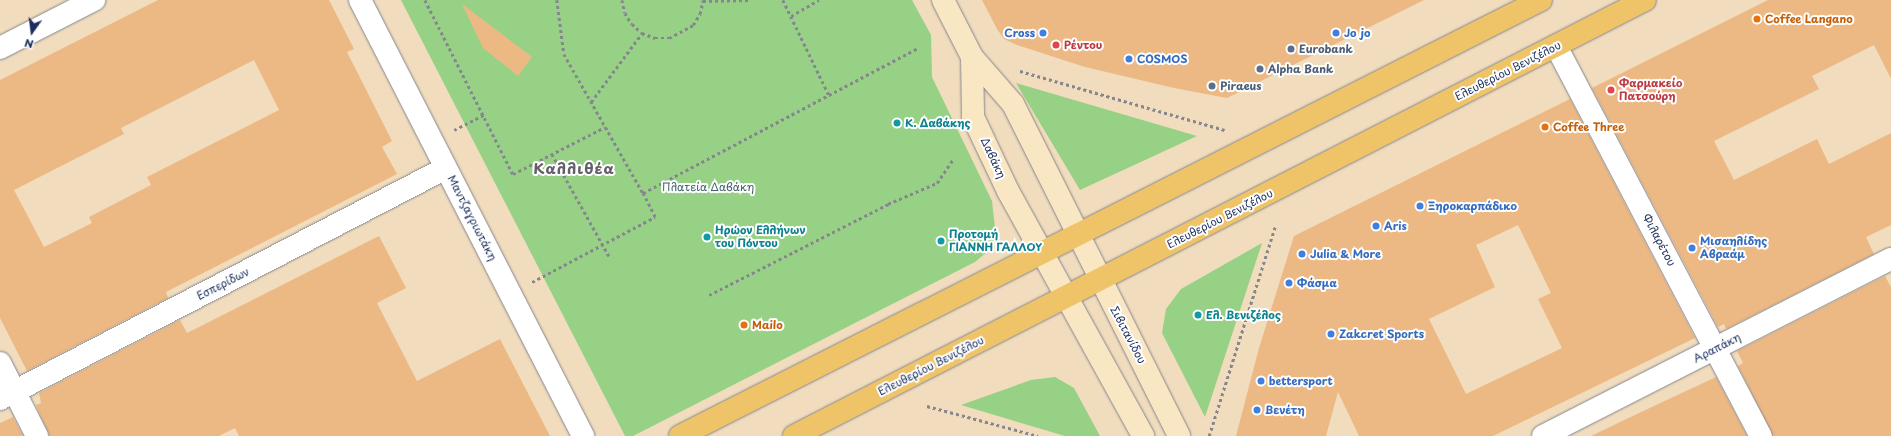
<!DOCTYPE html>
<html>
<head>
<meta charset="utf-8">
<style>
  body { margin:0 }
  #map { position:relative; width:1891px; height:436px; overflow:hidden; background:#f1dcbd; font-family:"Playpen Sans",sans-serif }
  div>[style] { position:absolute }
  .green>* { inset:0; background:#97d185 }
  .building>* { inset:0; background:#ecb984 }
  .path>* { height:2.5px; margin-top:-1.25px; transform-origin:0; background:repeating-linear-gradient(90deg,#86868e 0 3px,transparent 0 6px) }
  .roads { filter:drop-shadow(0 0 1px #86868e) drop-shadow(0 0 1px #86868e) }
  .minor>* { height:22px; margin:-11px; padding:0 11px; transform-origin:11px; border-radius:11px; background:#fff }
  .secondary>* { height:22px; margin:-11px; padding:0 11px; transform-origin:11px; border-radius:11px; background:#f9e7c3 }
  .primary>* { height:22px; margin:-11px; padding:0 11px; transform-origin:11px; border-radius:11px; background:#efc469 }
  .dots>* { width:11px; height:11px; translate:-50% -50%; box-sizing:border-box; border:2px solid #fff; border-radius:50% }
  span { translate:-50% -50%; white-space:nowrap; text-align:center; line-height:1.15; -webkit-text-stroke:4px #fff; paint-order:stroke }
  .food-label { font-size:11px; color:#c56008; font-weight:700 }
  .left { translate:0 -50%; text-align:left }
  .shop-label { font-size:11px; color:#366cbe; font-weight:700 }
  .right { translate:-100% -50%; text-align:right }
  .health-label { font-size:11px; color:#be3a42; font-weight:700 }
  .service-label { font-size:11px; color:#4e5e75; font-weight:700 }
  .street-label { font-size:11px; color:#1b2f5e }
  .culture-label { font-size:11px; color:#0d838f; font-weight:700 }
  .park-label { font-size:11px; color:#40606a }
  .district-label { font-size:15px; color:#645f6b; font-weight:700; letter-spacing:1px }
  .north { position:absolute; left:12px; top:12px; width:40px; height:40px; -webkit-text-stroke:3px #fff; paint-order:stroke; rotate:194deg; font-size:11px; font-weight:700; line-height:16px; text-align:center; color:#1b2f5e }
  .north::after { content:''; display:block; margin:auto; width:14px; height:18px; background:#1b2f5e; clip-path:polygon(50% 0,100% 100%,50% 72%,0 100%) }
</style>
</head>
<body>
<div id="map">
  <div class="green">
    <div style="clip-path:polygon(401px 0,912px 0,931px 35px,932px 77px,992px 201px,996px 237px,988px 251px,975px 262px,633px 436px,625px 436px)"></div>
    <div style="clip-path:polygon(1016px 83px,1197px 136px,1080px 190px)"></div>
    <div style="clip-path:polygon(1262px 243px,1205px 417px,1162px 333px,1166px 309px,1181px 289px)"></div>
    <div style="clip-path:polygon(1055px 377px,1074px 388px,1100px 436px,1065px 436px,961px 405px,1031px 380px)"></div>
  </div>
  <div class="building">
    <div style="clip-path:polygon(evenodd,158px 0,329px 0,354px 49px,347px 52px,392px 141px,382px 147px,397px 174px,166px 292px,168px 298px,27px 371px,0 318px,0 80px,158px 0,254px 60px,279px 110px,147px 177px,151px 185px,89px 217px,92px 223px,44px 247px,14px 190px,124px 134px,121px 128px,254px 60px)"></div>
    <div style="clip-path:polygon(982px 0,1424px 0,1227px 98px,1174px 88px,1085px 67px,1017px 45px,1004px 39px,997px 29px)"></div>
    <div style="clip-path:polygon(1768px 0,1891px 0,1891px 79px,1874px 45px,1812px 76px,1819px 89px,1714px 141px,1734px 180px,1817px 139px,1829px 164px,1891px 133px,1891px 225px,1866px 237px,1874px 254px,1726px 329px,1724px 324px,1718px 327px,1592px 88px)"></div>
    <div style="clip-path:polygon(462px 4px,532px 57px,518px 76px,483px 48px)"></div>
    <div style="clip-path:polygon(evenodd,1570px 99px,1695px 338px,1493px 436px,1359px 436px,1338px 392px,1326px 436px,1236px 436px,1259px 348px,1294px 236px,1570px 99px,1518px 225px,1551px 293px,1538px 299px,1562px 348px,1466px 394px,1429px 319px,1495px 287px,1476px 245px,1518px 225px)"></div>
    <div style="clip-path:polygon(379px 236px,406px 288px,377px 303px,417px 381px,500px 339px,550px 436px,239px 436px,235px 428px,219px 436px,49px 436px,36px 405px,41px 403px,39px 393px,180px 320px,187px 333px)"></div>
    <div style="clip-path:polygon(1885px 276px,1891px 287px,1891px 436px,1773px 436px,1738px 366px,1743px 363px,1737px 351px)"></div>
    <div style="clip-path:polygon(1716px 377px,1747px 436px,1591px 436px,1639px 413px)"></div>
    <div style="clip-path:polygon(13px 417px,23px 436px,0 436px,0 423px)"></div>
  </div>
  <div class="path">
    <div style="left:425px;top:0;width:195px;rotate:63.2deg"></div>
    <div style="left:513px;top:174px;width:103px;rotate:-27.1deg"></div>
    <div style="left:557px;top:0;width:54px;rotate:82.6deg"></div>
    <div style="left:564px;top:54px;width:160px;rotate:60.4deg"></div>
    <div style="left:643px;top:193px;width:311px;rotate:-27.8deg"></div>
    <div style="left:622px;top:0;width:13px;rotate:77deg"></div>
    <div style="left:625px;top:13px;width:13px;rotate:58deg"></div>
    <div style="left:632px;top:24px;width:13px;rotate:42deg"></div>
    <div style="left:642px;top:33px;width:14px;rotate:21deg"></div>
    <div style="left:655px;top:38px;width:14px"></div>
    <div style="left:669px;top:38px;width:27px;rotate:-28deg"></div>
    <div style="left:693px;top:25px;width:13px;rotate:-58deg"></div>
    <div style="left:700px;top:14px;width:14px;rotate:-78deg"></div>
    <div style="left:783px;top:0;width:106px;rotate:64.2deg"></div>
    <div style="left:703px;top:1px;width:47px;rotate:-1.2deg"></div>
    <div style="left:791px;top:16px;width:32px;rotate:-30deg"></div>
    <div style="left:1020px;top:71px;width:213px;rotate:16.1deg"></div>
    <div style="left:591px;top:102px;width:86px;rotate:-53.5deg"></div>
    <div style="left:454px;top:130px;width:33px;rotate:-27deg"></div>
    <div style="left:552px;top:154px;width:117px;rotate:60.8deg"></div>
    <div style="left:532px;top:282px;width:139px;rotate:-27.9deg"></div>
    <div style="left:655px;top:217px;width:27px;rotate:-117deg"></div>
    <div style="left:709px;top:295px;width:201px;rotate:-26.9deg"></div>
    <div style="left:888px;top:204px;width:53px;rotate:-23.2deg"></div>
    <div style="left:937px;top:183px;width:29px;rotate:-56deg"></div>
    <div style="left:927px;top:406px;width:115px;rotate:15.1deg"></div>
    <div style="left:1209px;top:436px;width:219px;rotate:-72.5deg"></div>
  </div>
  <div class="roads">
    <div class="minor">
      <div style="left:360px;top:0;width:490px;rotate:62.9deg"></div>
      <div style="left:1556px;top:46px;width:441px;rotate:62.3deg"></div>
      <div style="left:0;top:48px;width:106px;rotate:-27.1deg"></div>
      <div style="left:0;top:363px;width:82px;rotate:63.1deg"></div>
      <div style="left:0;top:399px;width:502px;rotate:-27.38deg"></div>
      <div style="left:1543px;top:436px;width:390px;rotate:-27deg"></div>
    </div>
    <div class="secondary">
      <div style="left:943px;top:0;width:64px;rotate:63deg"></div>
      <div style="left:972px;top:57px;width:62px;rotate:48.9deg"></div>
      <div style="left:1013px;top:104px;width:371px;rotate:63.4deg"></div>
      <div style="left:972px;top:57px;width:60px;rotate:89deg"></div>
      <div style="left:973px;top:117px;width:82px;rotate:64.7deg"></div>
      <div style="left:1008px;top:191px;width:280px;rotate:61.1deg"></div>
    </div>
    <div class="primary">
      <div style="left:680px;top:436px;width:965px;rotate:-26.86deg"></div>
      <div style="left:794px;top:436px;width:956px;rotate:-27.13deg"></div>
    </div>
  </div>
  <div class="dots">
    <div style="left:1757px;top:19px;background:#e8710a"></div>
    <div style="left:1043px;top:33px;background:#3f7fe0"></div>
    <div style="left:1336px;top:33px;background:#3f7fe0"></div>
    <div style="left:1056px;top:45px;background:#e0444e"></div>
    <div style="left:1291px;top:49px;background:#5c6f8a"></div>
    <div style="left:1129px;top:59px;background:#3f7fe0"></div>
    <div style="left:1260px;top:69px;background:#5c6f8a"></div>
    <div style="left:1212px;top:86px;background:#5c6f8a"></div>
    <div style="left:1611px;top:90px;background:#e0444e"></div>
    <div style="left:897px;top:123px;background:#0f9aa8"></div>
    <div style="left:1545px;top:127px;background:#e8710a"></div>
    <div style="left:1420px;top:206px;background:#3f7fe0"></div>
    <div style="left:1376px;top:226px;background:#3f7fe0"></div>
    <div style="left:707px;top:237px;background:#0f9aa8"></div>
    <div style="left:941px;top:241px;background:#0f9aa8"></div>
    <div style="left:1692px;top:248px;background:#3f7fe0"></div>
    <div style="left:1302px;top:254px;background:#3f7fe0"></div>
    <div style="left:1289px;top:283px;background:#3f7fe0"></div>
    <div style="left:1198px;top:315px;background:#0f9aa8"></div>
    <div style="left:744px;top:325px;background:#e8710a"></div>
    <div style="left:1331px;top:334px;background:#3f7fe0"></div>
    <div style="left:1261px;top:381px;background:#3f7fe0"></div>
    <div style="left:1257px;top:410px;background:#3f7fe0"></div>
  </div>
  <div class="food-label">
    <span class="left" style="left:1765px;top:19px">Coffee Langano</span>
    <span class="left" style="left:1553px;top:127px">Coffee Three</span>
    <span class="left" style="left:752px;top:325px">Mailo</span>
  </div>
  <div class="shop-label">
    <span class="right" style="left:1035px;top:33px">Cross</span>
    <span class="left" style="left:1344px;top:33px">Jo jo</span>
    <span class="left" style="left:1137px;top:59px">COSMOS</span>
    <span class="left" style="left:1428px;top:206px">Ξηροκαρπάδικο</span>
    <span class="left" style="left:1384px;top:226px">Aris</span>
    <span class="left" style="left:1700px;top:248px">Μισαηλίδης<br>Αβραάμ</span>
    <span class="left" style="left:1310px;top:254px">Julia &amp; More</span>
    <span class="left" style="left:1297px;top:283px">Φάσμα</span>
    <span class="left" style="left:1339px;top:334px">Zakcret Sports</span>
    <span class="left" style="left:1269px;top:381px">bettersport</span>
    <span class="left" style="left:1265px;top:410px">Βενέτη</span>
  </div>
  <div class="health-label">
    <span class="left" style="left:1064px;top:45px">Ρέντου</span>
    <span class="left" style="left:1619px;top:90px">Φαρμακείο<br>Πατσούρη</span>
  </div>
  <div class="service-label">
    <span class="left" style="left:1299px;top:49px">Eurobank</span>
    <span class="left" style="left:1268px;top:69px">Alpha Bank</span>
    <span class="left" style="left:1220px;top:86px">Piraeus</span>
  </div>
  <div class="street-label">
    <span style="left:1508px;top:71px;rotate:-27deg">Ελευθερίου Βενιζέλου</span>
    <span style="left:993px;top:158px;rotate:65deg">Δαβάκη</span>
    <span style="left:472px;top:218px;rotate:63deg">Μαντζαγριωτάκη</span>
    <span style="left:1220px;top:219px;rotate:-27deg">Ελευθερίου Βενιζέλου</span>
    <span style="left:1659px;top:240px;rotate:62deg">Φιλαρέτου</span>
    <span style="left:223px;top:284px;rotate:-27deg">Εσπερίδων</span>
    <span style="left:1128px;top:335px;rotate:62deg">Σιβιτανίδου</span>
    <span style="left:1717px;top:348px;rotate:-27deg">Αραπάκη</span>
    <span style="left:931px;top:366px;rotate:-27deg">Ελευθερίου Βενιζέλου</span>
  </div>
  <div class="culture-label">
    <span class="left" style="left:905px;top:123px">Κ. Δαβάκης</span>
    <span class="left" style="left:715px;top:237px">Ηρώον Ελλήνων<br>του Πόντου</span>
    <span class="left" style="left:949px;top:241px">Προτομή<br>ΓΙΑΝΝΗ ΓΑΛΛΟΥ</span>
    <span class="left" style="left:1206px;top:315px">Ελ. Βενιζέλος</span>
  </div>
  <div class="park-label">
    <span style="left:708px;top:187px">Πλατεία Δαβάκη</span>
  </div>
  <div class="district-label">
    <span style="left:574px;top:168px">Καλλιθέα</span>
  </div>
  <div class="north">N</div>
</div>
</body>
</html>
